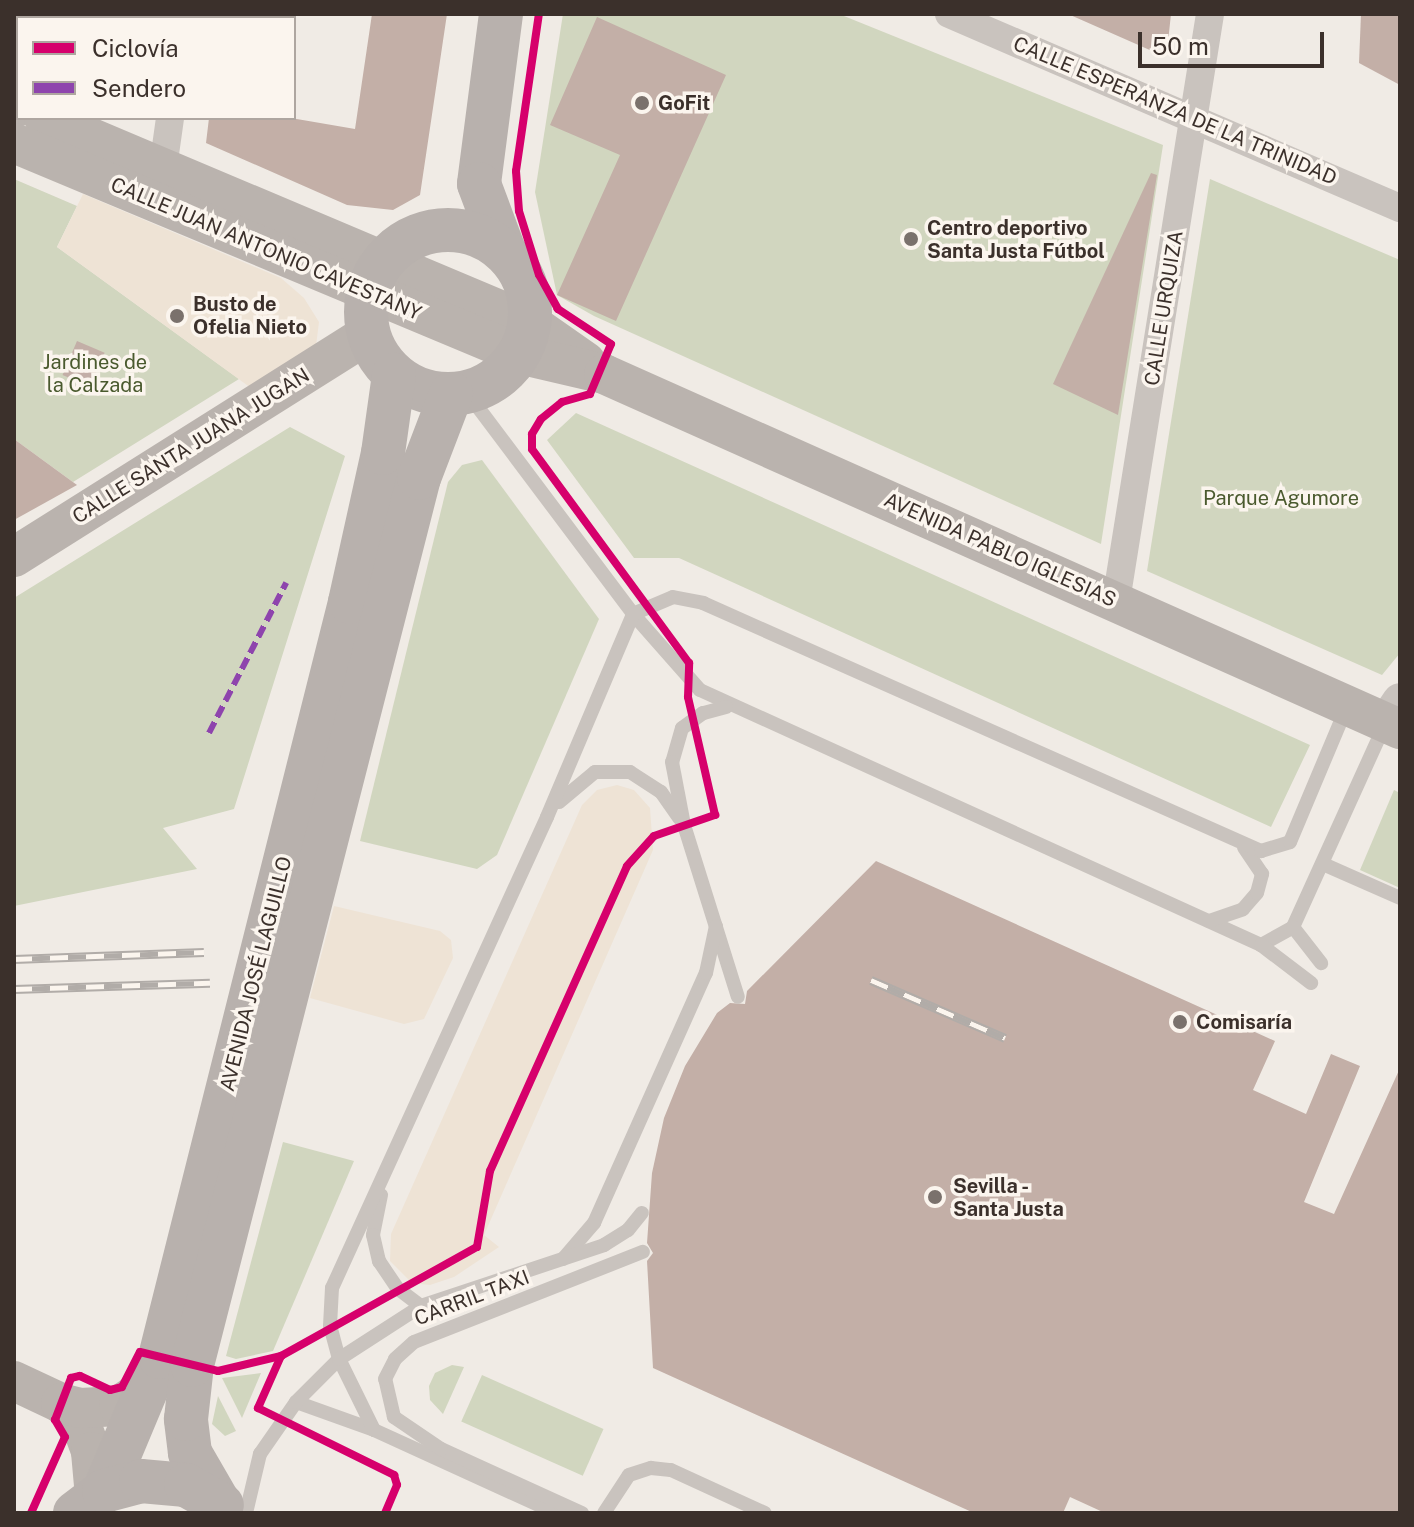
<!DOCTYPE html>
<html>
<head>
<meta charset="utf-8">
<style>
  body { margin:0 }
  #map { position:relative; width:1414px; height:1527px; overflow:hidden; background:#f0ebe5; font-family:"Public Sans",sans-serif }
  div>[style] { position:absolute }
  .green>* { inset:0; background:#d1d6bf; transform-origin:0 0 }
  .plaza>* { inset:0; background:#eee3d5 }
  .building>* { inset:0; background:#c3afa7; transform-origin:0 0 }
  .service>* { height:14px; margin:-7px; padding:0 7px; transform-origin:7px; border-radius:7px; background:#c9c3be }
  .minor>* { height:28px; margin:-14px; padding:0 14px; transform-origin:14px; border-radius:14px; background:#c9c3be }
  .tertiary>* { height:36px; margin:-18px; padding:0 18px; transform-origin:18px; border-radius:18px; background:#c9c3be }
  .secondary>* { height:40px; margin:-20px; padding:0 20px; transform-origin:20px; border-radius:20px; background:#bab3ae }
  .primary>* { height:44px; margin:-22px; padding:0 22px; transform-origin:22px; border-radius:22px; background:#b8b1ad }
  .primary>.ring { margin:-22px; padding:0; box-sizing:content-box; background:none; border:44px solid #b8b1ad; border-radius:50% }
  .rail>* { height:9px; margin-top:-4.5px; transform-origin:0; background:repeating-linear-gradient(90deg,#fbf5ee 0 18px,#b1aca8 0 36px); box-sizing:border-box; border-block:2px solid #b1aca8 }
  .quiet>* { height:6px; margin-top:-3px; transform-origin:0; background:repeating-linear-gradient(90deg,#8e44ad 0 12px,transparent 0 18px) }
  .cycleway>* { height:8px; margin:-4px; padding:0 4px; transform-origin:4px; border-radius:4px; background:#d6006c }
  .dots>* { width:22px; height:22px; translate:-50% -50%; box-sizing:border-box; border:4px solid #fbf5ee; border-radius:50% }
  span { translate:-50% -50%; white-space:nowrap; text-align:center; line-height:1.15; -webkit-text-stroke:7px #fbf5ee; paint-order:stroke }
  .poi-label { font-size:20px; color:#3b302b; font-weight:700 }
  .left { translate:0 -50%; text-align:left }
  .street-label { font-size:20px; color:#3b302b }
  .park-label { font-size:20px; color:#4a5a2e }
  .frame { position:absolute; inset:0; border:16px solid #3b302b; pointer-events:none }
  .legend { position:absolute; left:16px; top:16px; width:280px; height:104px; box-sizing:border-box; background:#fbf5ee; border:2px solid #aea6a0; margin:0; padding:10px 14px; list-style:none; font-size:24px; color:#3b302b }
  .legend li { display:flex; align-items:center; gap:16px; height:40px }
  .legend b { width:40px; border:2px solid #aea6a0 }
  .scale { position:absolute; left:1138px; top:32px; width:186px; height:36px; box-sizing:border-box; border:4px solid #3b302b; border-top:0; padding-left:10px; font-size:24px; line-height:28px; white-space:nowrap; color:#3b302b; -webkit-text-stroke:6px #fbf5ee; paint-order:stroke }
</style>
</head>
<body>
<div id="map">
  <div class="green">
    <div style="clip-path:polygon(563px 14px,839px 14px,1163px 145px,1101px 544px,594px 316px,557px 295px,535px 192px)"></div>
    <div style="clip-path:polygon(14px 179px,77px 206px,57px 247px,239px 379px,73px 482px,14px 439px)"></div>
    <div style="clip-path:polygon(1210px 179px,1400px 260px,1400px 653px,1382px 675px,1147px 571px)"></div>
    <div style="clip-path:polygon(576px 413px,1310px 745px,1271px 827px,679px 558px,634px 558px,547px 440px)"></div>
    <div style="clip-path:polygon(290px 427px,345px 456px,234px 809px,163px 828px,197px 869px,14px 906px,14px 598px)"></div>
    <div style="clip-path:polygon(482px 460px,599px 619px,497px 855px,477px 869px,360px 841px,448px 482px,462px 465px)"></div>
    <div style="clip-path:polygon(1394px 790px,1400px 793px,1400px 888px,1360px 870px)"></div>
    <div style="clip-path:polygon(283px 1142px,354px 1161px,273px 1351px,236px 1359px,226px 1356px)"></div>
    <div style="clip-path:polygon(452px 1365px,464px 1367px,443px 1414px,430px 1400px,429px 1386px,435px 1373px)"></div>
    <div style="clip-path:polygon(261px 1373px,242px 1418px,222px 1378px)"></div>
    <div style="left:482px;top:1375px;width:133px;height:51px;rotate:24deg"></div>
    <div style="clip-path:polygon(218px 1396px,236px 1431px,225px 1436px,212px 1424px)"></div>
  </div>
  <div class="plaza">
    <div style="clip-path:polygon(83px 194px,281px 278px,304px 298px,319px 322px,316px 346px,251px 388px,57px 247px)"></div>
    <div style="clip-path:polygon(617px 785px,634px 790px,650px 808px,653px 850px,484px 1235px,499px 1247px,454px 1277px,430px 1285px,412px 1283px,390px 1261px,391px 1234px,582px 805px,597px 790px)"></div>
    <div style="clip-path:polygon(334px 906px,440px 931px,451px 940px,453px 958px,424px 1019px,404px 1024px,310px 998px)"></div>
  </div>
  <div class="building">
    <div style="clip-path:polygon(372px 14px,447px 14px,420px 195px,393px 210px,347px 205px,206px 143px,209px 118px,291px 118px,355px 129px)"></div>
    <div style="clip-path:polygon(1068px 14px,1171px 14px,1168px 42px,1156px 38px,1152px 51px)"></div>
    <div style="clip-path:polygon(1361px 14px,1400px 14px,1400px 85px,1359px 63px)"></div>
    <div style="clip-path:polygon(597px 17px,726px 75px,616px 321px,557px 295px,620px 155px,550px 125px)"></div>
    <div style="clip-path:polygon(1151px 173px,1157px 175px,1118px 415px,1053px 384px)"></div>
    <div style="left:77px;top:341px;width:30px;height:37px;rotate:23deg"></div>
    <div style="clip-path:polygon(14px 439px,77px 485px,14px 520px)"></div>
    <div style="clip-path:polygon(876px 861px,1275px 1041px,1253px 1090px,1306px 1114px,1331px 1054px,1360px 1066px,1304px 1202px,1334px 1214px,1400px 1068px,1400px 1513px,1105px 1513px,1070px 1497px,1063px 1513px,974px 1513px,653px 1368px,647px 1261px,653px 1253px,647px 1243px,652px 1173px,664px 1118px,685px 1066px,717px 1013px,730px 1003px,745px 1004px,747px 991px)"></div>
  </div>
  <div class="service">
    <div style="left:468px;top:394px;width:275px;rotate:53.1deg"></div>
    <div style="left:633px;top:614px;width:101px;rotate:48.6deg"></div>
    <div style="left:700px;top:690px;width:616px;rotate:24.44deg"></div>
    <div style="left:1261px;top:945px;width:37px;rotate:-29deg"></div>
    <div style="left:1293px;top:927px;width:221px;rotate:-65.6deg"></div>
    <div style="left:726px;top:707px;width:24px;rotate:165deg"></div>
    <div style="left:703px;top:713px;width:26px;rotate:144deg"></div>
    <div style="left:682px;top:728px;width:35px;rotate:106deg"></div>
    <div style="left:672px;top:762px;width:64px;rotate:79.2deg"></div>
    <div style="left:684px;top:825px;width:180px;rotate:72.6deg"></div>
    <div style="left:559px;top:802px;width:47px;rotate:-39.8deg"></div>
    <div style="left:595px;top:772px;width:35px"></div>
    <div style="left:630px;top:772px;width:37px;rotate:33deg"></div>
    <div style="left:661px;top:792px;width:32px;rotate:55deg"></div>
    <div style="left:1323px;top:864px;width:84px;rotate:23.8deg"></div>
    <div style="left:1209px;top:921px;width:36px;rotate:-19deg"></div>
    <div style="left:1243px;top:909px;width:21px;rotate:-49deg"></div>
    <div style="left:1257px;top:893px;width:20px;rotate:-75deg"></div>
    <div style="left:1262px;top:874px;width:32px;rotate:-124deg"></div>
    <div style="left:1293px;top:927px;width:46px;rotate:52.1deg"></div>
    <div style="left:1261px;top:945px;width:63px;rotate:37.2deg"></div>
    <div style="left:381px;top:1195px;width:41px;rotate:101.3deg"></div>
    <div style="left:373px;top:1235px;width:27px;rotate:77deg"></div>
    <div style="left:379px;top:1261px;width:32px;rotate:56deg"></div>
    <div style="left:397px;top:1288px;width:30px;rotate:37deg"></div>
    <div style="left:563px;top:1259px;width:48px;rotate:-49.3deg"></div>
    <div style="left:594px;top:1223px;width:274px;rotate:-65.9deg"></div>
    <div style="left:706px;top:973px;width:48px;rotate:-78deg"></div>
    <div style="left:296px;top:1402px;width:83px;rotate:19.7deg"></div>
    <div style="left:374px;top:1430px;width:200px;rotate:24.5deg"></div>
    <div style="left:374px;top:1430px;width:79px;rotate:-116.2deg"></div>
    <div style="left:339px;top:1359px;width:34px;rotate:-105deg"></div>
    <div style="left:330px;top:1326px;width:38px;rotate:-87deg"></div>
    <div style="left:332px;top:1288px;width:518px;rotate:-65.46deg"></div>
    <div style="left:547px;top:817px;width:220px;rotate:-67deg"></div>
    <div style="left:633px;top:614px;width:43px;rotate:-23deg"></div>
    <div style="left:673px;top:597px;width:31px;rotate:11deg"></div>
    <div style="left:703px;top:603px;width:611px;rotate:23.96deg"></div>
    <div style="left:1261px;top:851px;width:30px;rotate:-17deg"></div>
    <div style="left:1290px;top:842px;width:144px;rotate:-67.2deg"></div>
    <div style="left:246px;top:1513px;width:61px;rotate:-76.7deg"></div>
    <div style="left:260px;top:1454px;width:63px;rotate:-55.3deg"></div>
    <div style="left:296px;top:1402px;width:61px;rotate:-45deg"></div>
    <div style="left:339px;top:1359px;width:98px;rotate:-32.9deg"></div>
    <div style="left:421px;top:1306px;width:193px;rotate:-18.4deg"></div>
    <div style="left:604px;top:1245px;width:28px;rotate:-32deg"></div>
    <div style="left:628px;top:1230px;width:22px;rotate:-51deg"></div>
    <div style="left:582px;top:1513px;width:155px;rotate:-155.6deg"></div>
    <div style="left:441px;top:1449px;width:57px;rotate:-145.8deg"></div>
    <div style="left:394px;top:1417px;width:39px;rotate:-103deg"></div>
    <div style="left:385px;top:1379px;width:22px;rotate:-63deg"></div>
    <div style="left:395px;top:1359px;width:25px;rotate:-42deg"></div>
    <div style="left:414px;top:1342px;width:246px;rotate:-21.5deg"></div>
    <div style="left:604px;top:1513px;width:45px;rotate:-56.7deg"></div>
    <div style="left:629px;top:1475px;width:23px;rotate:-18deg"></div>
    <div style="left:651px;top:1468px;width:20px;rotate:6deg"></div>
    <div style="left:671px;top:1470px;width:103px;rotate:24.6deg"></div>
  </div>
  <div class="minor">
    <div style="left:949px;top:14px;width:491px;rotate:23.3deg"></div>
    <div style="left:185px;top:18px;width:4px;rotate:-76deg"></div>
    <div style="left:163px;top:168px;width:50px;rotate:-82deg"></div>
    <div style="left:1116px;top:601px;width:594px;rotate:-80.9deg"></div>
  </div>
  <div class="tertiary">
    <div style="left:1386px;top:722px;width:25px;rotate:-56deg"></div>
  </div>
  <div class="secondary">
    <div style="left:14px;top:105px;width:4px;rotate:27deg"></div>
    <div style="left:44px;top:118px;width:527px;rotate:22.87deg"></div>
    <div style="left:530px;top:323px;width:68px;rotate:34.9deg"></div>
    <div style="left:14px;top:143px;width:547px;rotate:22.68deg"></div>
    <div style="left:519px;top:354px;width:87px;rotate:13.2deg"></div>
    <div style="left:604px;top:374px;width:872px;rotate:24.04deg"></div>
    <div style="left:14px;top:557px;width:418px;rotate:-32.2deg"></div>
    <div style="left:14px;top:1381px;width:52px;rotate:25.1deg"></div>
    <div style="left:61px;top:1403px;width:26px;rotate:43deg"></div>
    <div style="left:80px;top:1421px;width:33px;rotate:70deg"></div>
    <div style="left:91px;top:1452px;width:45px;rotate:84.9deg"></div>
    <div style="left:61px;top:1403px;width:20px;rotate:15deg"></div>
    <div style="left:80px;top:1408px;width:39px;rotate:-3deg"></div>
    <div style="left:119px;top:1406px;width:38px;rotate:-35deg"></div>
  </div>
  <div class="primary">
    <div style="left:501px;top:14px;width:171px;rotate:97.4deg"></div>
    <div style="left:479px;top:184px;width:72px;rotate:69.5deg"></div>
    <div class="ring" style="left:366px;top:230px;width:120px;height:120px"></div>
    <div style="left:104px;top:1491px;width:145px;rotate:-67.3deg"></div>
    <div style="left:160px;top:1357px;width:779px;rotate:-75.87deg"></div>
    <div style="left:350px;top:602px;width:153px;rotate:-77.5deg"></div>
    <div style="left:383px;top:453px;width:79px;rotate:-82deg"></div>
    <div style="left:219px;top:1503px;width:58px;rotate:-120.1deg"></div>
    <div style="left:190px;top:1453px;width:34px;rotate:-97deg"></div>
    <div style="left:186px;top:1419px;width:54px;rotate:-83.7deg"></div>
    <div style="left:192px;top:1365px;width:916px;rotate:-75.65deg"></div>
    <div style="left:419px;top:478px;width:90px;rotate:-69.1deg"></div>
    <div style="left:75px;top:1513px;width:36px;rotate:-37deg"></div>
    <div style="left:104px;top:1491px;width:38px;rotate:-15deg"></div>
    <div style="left:141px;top:1481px;width:45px;rotate:5.1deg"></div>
    <div style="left:186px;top:1485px;width:41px;rotate:29.1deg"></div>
  </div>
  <div class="rail">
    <div style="left:14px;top:959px;width:190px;rotate:-2.1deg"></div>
    <div style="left:871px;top:980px;width:146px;rotate:23.4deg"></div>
    <div style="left:14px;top:989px;width:196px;rotate:-1.8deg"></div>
  </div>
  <div class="quiet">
    <div style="left:209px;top:733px;width:169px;rotate:-62.8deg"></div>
  </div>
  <div class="cycleway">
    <div style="left:281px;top:1356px;width:57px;rotate:113.9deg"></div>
    <div style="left:258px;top:1408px;width:152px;rotate:26.2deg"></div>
    <div style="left:394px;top:1475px;width:10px;rotate:73deg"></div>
    <div style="left:397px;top:1485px;width:30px;rotate:113deg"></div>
    <div style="left:55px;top:1420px;width:45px;rotate:-69.1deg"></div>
    <div style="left:71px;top:1378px;width:9px;rotate:-13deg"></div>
    <div style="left:80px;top:1376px;width:33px;rotate:25deg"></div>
    <div style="left:110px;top:1390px;width:12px;rotate:-14deg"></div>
    <div style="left:122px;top:1387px;width:39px;rotate:-63deg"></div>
    <div style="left:140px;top:1352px;width:80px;rotate:13.7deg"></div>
    <div style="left:218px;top:1371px;width:65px;rotate:-13.4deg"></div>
    <div style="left:281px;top:1356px;width:224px;rotate:-29.1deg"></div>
    <div style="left:477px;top:1247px;width:77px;rotate:-80.3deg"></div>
    <div style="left:490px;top:1171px;width:334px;rotate:-65.8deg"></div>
    <div style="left:627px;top:866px;width:40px;rotate:-48deg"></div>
    <div style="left:654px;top:836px;width:65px;rotate:-19deg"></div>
    <div style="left:715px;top:815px;width:121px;rotate:-102.9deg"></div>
    <div style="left:688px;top:697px;width:34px;rotate:-88deg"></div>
    <div style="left:689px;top:663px;width:265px;rotate:-126.3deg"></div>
    <div style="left:532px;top:449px;width:15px;rotate:-90deg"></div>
    <div style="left:532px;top:434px;width:17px;rotate:-59deg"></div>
    <div style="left:541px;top:419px;width:27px;rotate:-39deg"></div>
    <div style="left:562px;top:402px;width:29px;rotate:-16deg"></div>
    <div style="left:590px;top:394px;width:54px;rotate:-67.2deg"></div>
    <div style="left:611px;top:344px;width:64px;rotate:-146.6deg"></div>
    <div style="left:558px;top:309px;width:39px;rotate:-119deg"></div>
    <div style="left:539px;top:275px;width:67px;rotate:-107.4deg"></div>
    <div style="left:519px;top:211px;width:40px;rotate:-94.3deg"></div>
    <div style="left:516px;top:171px;width:159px;rotate:-81.7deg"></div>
    <div style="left:31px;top:1513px;width:83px;rotate:-65.9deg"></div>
    <div style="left:65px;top:1437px;width:20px;rotate:-120deg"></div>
  </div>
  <div class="dots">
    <div style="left:642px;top:103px;background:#7a716c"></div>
    <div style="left:911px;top:239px;background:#7a716c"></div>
    <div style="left:177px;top:316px;background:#7a716c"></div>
    <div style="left:1180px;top:1022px;background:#7a716c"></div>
    <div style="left:935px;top:1197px;background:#7a716c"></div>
  </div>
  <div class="poi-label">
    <span class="left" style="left:658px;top:103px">GoFit</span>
    <span class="left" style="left:927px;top:240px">Centro deportivo<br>Santa Justa Fútbol</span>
    <span class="left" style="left:193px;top:316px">Busto de<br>Ofelia Nieto</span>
    <span class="left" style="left:1196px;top:1022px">Comisaría</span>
    <span class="left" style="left:953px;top:1198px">Sevilla -<br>Santa Justa</span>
  </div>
  <div class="street-label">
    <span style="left:1175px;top:111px;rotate:23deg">CALLE ESPERANZA DE LA TRINIDAD</span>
    <span style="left:266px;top:249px;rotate:23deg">CALLE JUAN ANTONIO CAVESTANY</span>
    <span style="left:1164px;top:308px;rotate:-81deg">CALLE URQUIZA</span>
    <span style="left:191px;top:446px;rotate:-32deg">CALLE SANTA JUANA JUGAN</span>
    <span style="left:1000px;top:550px;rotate:24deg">AVENIDA PABLO IGLESIAS</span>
    <span style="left:256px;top:974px;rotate:-76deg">AVENIDA JOSÉ LAGUILLO</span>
    <span style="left:472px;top:1298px;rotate:-21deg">CARRIL TAXI</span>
  </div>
  <div class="park-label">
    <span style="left:95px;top:374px">Jardines de<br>la Calzada</span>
    <span style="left:1281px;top:498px">Parque Agumore</span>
  </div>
  <div class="frame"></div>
  <ul class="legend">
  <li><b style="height:10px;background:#d6006c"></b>Ciclovía</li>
  <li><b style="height:10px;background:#8e44ad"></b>Sendero</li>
  </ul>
  <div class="scale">50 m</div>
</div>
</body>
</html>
